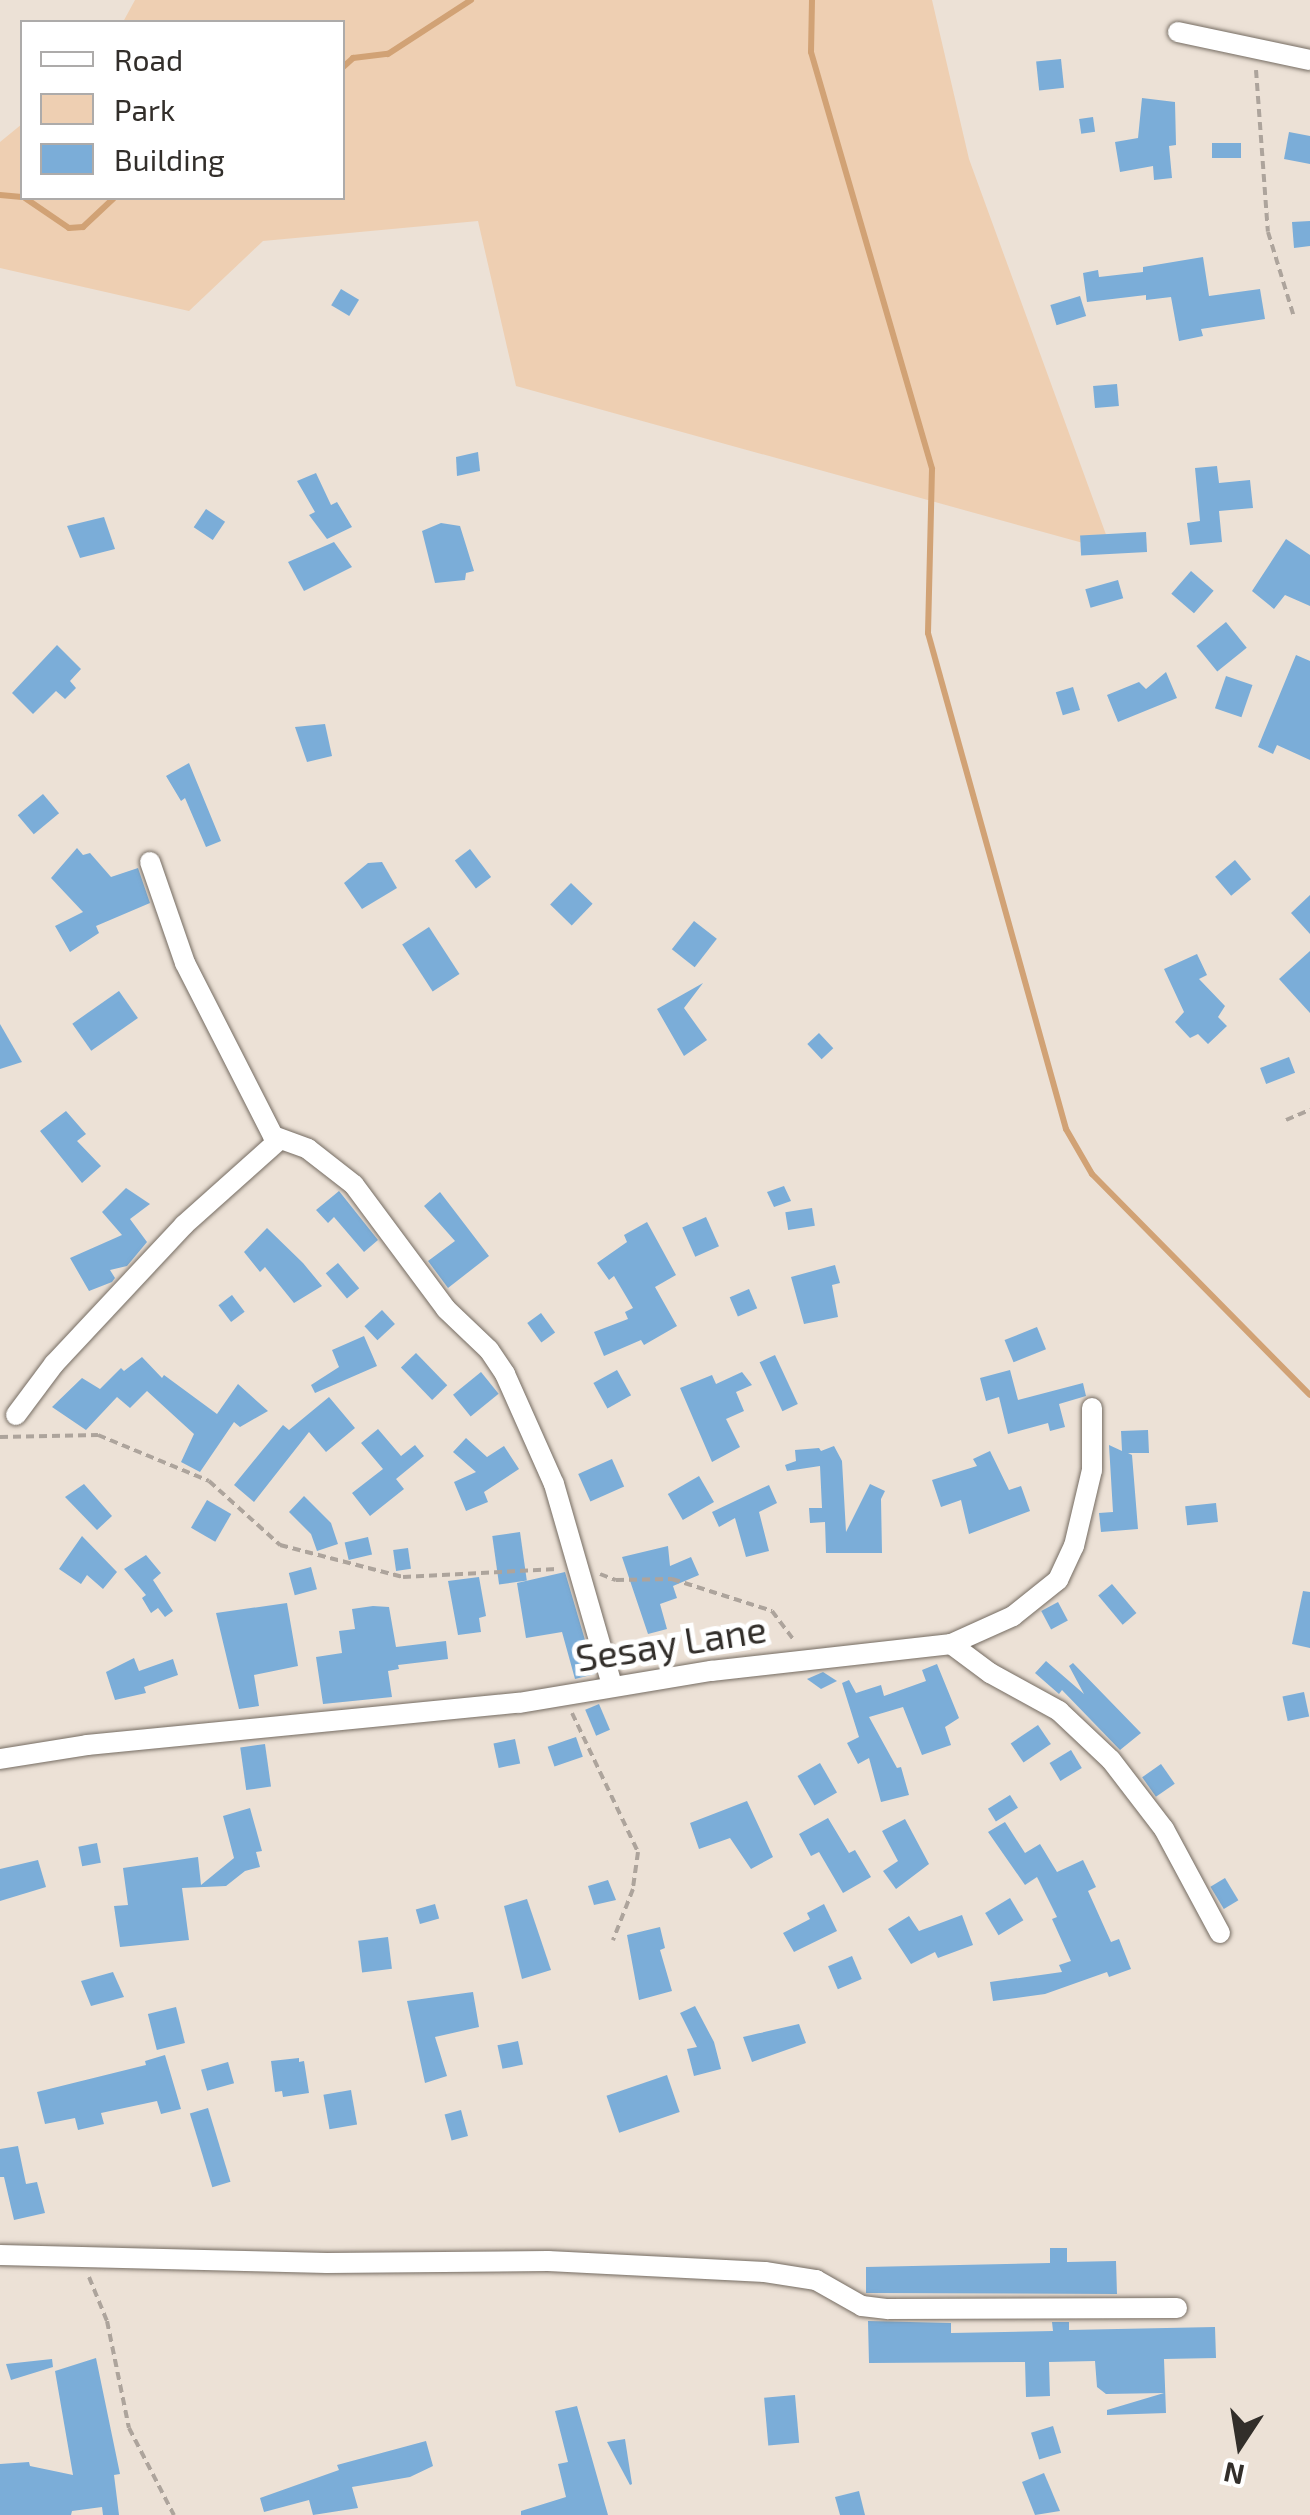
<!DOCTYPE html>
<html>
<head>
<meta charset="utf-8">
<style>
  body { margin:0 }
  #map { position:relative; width:1310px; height:2515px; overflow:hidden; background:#ece1d6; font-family:"Exo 2",sans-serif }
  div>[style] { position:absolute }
  .green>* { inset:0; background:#eecfb2 }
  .stream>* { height:6px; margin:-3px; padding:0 3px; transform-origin:3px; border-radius:3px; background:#d1a275 }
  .building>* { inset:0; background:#7badd8; transform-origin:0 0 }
  .path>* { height:4px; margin-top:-2px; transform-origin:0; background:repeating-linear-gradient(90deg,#ada49c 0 8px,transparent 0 13px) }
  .roads { filter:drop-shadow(0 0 2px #756c62) drop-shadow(0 0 2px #756c62) }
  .minor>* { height:20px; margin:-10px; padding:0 10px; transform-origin:10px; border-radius:10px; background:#fff }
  span { translate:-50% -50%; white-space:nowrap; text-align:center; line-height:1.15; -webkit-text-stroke:10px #fff; paint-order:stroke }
  .street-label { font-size:38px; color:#322e2a }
  .legend { position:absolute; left:20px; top:20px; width:325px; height:180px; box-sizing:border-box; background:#fff; border:2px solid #adabaa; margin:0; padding:12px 18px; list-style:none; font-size:30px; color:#322e2a }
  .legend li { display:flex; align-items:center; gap:20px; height:50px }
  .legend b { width:50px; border:2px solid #adabaa }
  .north { position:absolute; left:1190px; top:2395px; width:100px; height:100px; -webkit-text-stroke:8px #fff; paint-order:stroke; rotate:192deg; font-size:28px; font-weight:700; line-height:40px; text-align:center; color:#322e2a }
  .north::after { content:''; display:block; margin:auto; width:35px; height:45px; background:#322e2a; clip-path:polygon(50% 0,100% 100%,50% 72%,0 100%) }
</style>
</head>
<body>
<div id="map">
  <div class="green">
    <div style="clip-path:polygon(135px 0,932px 0,969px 159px,1112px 551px,516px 386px,478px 221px,263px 241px,189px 311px,0 268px,0 142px,22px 124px,22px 198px,342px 198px,342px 22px,123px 22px)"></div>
  </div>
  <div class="stream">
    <div style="left:812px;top:0;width:52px;rotate:91.1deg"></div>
    <div style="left:811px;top:52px;width:434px;rotate:73.8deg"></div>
    <div style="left:932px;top:469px;width:164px;rotate:91.4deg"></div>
    <div style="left:928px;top:633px;width:515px;rotate:74.45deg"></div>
    <div style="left:1066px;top:1129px;width:52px;rotate:60deg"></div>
    <div style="left:1092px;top:1174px;width:310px;rotate:45.4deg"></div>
    <div style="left:342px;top:68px;width:15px;rotate:-42deg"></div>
    <div style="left:353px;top:58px;width:35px;rotate:-7deg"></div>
    <div style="left:388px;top:54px;width:99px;rotate:-33deg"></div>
    <div style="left:0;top:195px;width:22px;rotate:5deg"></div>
    <div style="left:25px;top:198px;width:53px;rotate:34.3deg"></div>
    <div style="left:69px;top:228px;width:14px;rotate:-4deg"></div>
    <div style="left:83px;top:227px;width:42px;rotate:-43.1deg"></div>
  </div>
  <div class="building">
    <div style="left:1061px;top:59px;width:29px;height:25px;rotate:84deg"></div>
    <div style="clip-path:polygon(1142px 98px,1175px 102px,1176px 145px,1169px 146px,1172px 178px,1154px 180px,1153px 166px,1120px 172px,1115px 142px,1138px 138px)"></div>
    <div style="left:1093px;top:117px;width:15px;height:14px;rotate:82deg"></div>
    <div style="clip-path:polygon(1289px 132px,1310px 136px,1310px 164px,1284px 159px)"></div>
    <div style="left:1212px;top:143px;width:29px;height:15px"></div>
    <div style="clip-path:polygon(1310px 221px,1310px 246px,1294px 248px,1292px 222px)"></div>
    <div style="clip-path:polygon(1203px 257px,1209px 296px,1260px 289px,1265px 319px,1201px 329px,1203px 336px,1179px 341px,1171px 297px,1146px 300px,1146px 295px,1087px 302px,1083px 273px,1098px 270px,1099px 277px,1143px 272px,1143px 267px)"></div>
    <div style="left:341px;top:289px;width:21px;height:19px;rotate:31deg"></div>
    <div style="left:1080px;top:296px;width:21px;height:31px;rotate:73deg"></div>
    <div style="left:1117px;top:384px;width:22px;height:24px;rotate:85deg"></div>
    <div style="clip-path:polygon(478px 452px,480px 471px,457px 476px,456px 457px)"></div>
    <div style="clip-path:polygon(1217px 466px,1219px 483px,1250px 480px,1253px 508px,1219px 511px,1222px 542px,1190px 545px,1187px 523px,1200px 521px,1195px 468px)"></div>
    <div style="clip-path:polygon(316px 473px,331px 505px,337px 502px,352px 527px,327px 539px,309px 515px,315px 512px,297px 481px)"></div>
    <div style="left:206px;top:509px;width:23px;height:22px;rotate:34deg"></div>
    <div style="clip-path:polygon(104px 517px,115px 549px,80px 558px,67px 526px)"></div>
    <div style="clip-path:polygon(441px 523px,460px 526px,474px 571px,466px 573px,465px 580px,435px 583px,422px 531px)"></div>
    <div style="left:1146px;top:532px;width:20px;height:66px;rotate:87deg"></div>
    <div style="clip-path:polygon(1286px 539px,1310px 555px,1310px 606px,1285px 595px,1274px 609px,1252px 591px)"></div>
    <div style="clip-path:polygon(334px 542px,352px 567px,304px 591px,288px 562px)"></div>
    <div style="left:1191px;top:571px;width:30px;height:30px;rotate:41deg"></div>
    <div style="left:1118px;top:580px;width:19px;height:34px;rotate:74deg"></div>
    <div style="left:1226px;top:622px;width:33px;height:38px;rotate:51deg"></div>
    <div style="clip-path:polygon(57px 645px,81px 669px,70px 681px,76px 688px,65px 699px,56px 691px,33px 714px,12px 693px)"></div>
    <div style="clip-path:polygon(1296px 655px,1310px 661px,1310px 760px,1277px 745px,1273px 754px,1258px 747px)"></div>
    <div style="clip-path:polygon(1166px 672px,1177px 698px,1118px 722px,1107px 695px,1139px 682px,1146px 689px)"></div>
    <div style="left:1226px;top:676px;width:28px;height:34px;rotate:19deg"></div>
    <div style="left:1073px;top:687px;width:24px;height:18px;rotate:73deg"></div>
    <div style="clip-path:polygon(325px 724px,332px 756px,307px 762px,295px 727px)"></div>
    <div style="clip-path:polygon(189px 763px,221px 841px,206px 847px,185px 798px,181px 801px,166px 776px)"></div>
    <div style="left:43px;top:794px;width:25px;height:33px;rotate:50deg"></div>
    <div style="clip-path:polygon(77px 848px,83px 855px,90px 853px,111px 877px,138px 868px,150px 903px,96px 926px,99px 933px,70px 952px,55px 926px,83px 912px,51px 878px)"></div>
    <div style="left:470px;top:849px;width:35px;height:19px;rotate:53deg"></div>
    <div style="left:1235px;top:860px;width:25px;height:26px;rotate:50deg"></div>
    <div style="clip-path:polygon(382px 862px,397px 888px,362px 909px,344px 883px,368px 863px)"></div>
    <div style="left:571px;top:883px;width:30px;height:30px;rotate:44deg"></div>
    <div style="clip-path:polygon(1310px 895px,1310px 934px,1291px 913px)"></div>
    <div style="left:694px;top:921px;width:29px;height:36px;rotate:38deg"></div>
    <div style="left:429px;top:927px;width:56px;height:32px;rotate:57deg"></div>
    <div style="clip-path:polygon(1310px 951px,1310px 1013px,1279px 979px)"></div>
    <div style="clip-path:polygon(1197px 954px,1207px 975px,1199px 979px,1225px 1006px,1218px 1017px,1227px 1026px,1208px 1044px,1198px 1034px,1190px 1038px,1175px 1022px,1184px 1012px,1164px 969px)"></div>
    <div style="clip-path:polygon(703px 983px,684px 1008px,707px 1040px,684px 1056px,657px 1009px)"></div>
    <div style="left:119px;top:991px;width:33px;height:57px;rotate:55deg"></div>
    <div style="clip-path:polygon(0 1024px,22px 1062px,0 1069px)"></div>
    <div style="left:819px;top:1033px;width:21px;height:16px;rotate:47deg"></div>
    <div style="left:1289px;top:1057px;width:17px;height:31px;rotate:69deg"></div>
    <div style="clip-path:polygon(66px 1111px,86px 1134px,77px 1141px,101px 1166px,82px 1183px,40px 1131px)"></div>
    <div style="clip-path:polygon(784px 1186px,791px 1201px,774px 1207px,767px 1192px)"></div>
    <div style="clip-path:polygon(126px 1188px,150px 1204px,130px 1219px,147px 1242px,127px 1266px,110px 1270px,115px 1278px,112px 1282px,89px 1291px,70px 1258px,122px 1235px,102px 1212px)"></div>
    <div style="clip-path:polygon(339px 1191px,378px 1240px,364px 1252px,334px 1217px,328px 1223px,316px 1210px)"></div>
    <div style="clip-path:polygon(440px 1192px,489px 1256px,448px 1288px,428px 1261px,455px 1241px,424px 1206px)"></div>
    <div style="left:812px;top:1208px;width:18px;height:27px;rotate:81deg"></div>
    <div style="left:706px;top:1217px;width:32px;height:26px;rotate:66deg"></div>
    <div style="clip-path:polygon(647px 1222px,676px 1275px,655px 1287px,677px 1326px,644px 1345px,641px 1340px,604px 1356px,594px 1332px,628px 1319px,625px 1312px,633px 1308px,614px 1276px,609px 1280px,597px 1263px,627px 1242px,624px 1235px)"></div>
    <div style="clip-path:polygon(267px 1228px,303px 1263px,322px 1286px,294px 1303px,265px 1267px,260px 1272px,244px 1252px)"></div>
    <div style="left:338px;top:1263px;width:33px;height:16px;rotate:50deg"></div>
    <div style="clip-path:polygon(835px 1265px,840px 1283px,832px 1285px,838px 1317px,804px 1324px,791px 1277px)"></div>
    <div style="left:749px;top:1289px;width:21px;height:21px;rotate:67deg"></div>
    <div style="left:232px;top:1295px;width:21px;height:17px;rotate:53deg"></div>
    <div style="left:382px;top:1310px;width:19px;height:24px;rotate:47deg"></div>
    <div style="left:541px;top:1313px;width:24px;height:17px;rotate:54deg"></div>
    <div style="left:1037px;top:1327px;width:24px;height:35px;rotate:68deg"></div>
    <div style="clip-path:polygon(364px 1336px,377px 1366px,315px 1393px,311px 1385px,339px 1367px,332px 1350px)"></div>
    <div style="left:416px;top:1353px;width:45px;height:21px;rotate:46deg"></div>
    <div style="left:775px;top:1355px;width:54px;height:17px;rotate:65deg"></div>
    <div style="clip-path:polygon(142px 1357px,162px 1378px,164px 1375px,217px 1414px,238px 1384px,268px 1411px,240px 1427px,234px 1422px,200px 1472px,181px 1462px,194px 1434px,147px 1391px,130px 1408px,117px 1397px,86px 1430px,52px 1407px,82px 1378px,100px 1389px,121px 1368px,124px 1371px)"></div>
    <div style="left:617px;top:1370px;width:29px;height:27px;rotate:61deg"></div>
    <div style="clip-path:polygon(1010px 1370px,1018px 1400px,1083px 1383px,1086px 1396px,1059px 1404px,1065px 1427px,1050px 1431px,1048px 1423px,1008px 1434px,999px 1397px,986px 1401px,980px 1378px)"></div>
    <div style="left:481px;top:1372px;width:28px;height:36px;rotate:51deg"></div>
    <div style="clip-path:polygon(742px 1372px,752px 1385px,736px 1392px,744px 1411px,726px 1419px,740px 1447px,712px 1462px,680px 1388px,712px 1375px,716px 1384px)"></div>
    <div style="clip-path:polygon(329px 1397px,355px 1428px,326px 1452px,309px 1432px,254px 1502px,234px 1485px,283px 1425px,289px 1430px)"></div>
    <div style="clip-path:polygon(378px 1429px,401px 1456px,415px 1445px,424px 1456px,396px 1479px,404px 1489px,370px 1516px,352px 1493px,383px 1469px,361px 1443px)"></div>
    <div style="clip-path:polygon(1148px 1430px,1149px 1453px,1128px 1453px,1132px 1455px,1138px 1529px,1101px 1532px,1099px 1513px,1113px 1512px,1109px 1445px,1122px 1451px,1121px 1431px)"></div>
    <div style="clip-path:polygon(466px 1438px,487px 1457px,504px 1446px,519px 1469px,484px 1492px,488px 1502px,466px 1511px,454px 1482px,476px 1472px,453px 1452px)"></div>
    <div style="clip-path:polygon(834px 1446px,842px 1461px,846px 1532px,870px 1484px,885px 1491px,881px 1499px,882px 1553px,826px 1553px,825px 1522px,810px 1523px,809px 1508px,822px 1508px,820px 1466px,787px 1471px,785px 1465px,796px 1461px,795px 1450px,819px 1448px,821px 1451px)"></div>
    <div style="clip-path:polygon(990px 1451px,1009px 1490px,1021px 1486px,1030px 1511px,969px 1534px,961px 1500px,941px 1507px,932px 1480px,977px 1466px,973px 1459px)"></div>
    <div style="left:612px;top:1459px;width:30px;height:37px;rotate:66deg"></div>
    <div style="left:699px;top:1476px;width:30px;height:36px;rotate:60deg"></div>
    <div style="clip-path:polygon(84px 1484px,112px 1516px,97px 1530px,65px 1497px)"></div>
    <div style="clip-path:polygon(769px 1485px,777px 1503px,759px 1512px,769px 1551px,746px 1557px,735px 1518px,719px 1527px,712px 1512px)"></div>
    <div style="clip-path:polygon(304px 1496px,331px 1523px,338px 1544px,317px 1551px,311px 1534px,289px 1512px)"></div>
    <div style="left:207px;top:1500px;width:28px;height:32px;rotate:30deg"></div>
    <div style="left:1216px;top:1503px;width:19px;height:31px;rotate:84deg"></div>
    <div style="left:520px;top:1532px;width:49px;height:28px;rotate:82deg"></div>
    <div style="clip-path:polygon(82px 1536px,117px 1572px,103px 1589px,87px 1575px,81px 1584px,59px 1569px)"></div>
    <div style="left:368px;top:1537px;width:18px;height:24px;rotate:77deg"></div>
    <div style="clip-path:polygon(668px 1546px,670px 1566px,691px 1557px,699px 1575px,673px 1586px,677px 1598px,660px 1604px,667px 1629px,648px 1634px,622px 1557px)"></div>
    <div style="left:408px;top:1548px;width:21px;height:15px;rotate:82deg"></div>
    <div style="clip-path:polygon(146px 1555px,161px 1573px,153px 1580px,173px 1611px,165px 1617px,158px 1608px,151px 1613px,142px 1598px,146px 1595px,124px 1569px)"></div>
    <div style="left:311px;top:1567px;width:23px;height:23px;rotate:75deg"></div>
    <div style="clip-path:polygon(565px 1572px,595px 1674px,575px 1679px,562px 1632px,526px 1638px,517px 1583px)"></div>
    <div style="clip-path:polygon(479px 1577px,486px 1616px,479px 1618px,481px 1632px,458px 1635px,448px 1581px)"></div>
    <div style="left:1112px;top:1584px;width:38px;height:18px;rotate:50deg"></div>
    <div style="clip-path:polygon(1303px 1591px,1310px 1592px,1310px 1648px,1292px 1644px)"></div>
    <div style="left:1058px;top:1602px;width:21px;height:19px;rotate:62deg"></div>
    <div style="clip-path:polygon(287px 1603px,298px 1666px,254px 1675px,259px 1706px,239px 1709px,216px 1613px)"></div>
    <div style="clip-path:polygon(373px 1606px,389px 1607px,396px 1647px,446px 1641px,448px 1659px,398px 1665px,399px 1669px,388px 1671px,392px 1697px,323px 1704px,316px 1657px,342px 1653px,339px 1631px,355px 1629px,352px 1609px)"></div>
    <div style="clip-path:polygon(134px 1658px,139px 1671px,173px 1659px,178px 1675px,144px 1687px,146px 1693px,115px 1700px,106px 1672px)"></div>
    <div style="clip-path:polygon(1046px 1661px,1084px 1694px,1069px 1666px,1073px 1663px,1141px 1733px,1120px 1750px,1062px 1690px,1059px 1694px,1035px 1673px)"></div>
    <div style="clip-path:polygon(937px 1664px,959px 1718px,945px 1727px,951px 1745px,922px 1755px,903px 1707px,869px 1717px,897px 1768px,901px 1767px,909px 1795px,881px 1802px,869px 1758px,858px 1764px,847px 1743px,859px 1737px,842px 1683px,849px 1680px,856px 1693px,881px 1685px,884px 1696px,926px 1681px,922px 1670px)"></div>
    <div style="clip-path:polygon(823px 1672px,837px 1681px,821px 1689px,807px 1679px)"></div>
    <div style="left:1304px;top:1692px;width:25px;height:22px;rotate:78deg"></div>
    <div style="left:599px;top:1704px;width:28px;height:15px;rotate:67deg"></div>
    <div style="left:1038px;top:1725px;width:23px;height:33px;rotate:56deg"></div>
    <div style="left:576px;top:1737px;width:21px;height:30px;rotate:71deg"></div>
    <div style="left:515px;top:1739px;width:25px;height:22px;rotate:78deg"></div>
    <div style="left:265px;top:1744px;width:43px;height:25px;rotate:82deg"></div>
    <div style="left:1071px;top:1750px;width:21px;height:25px;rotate:59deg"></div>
    <div style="left:820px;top:1763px;width:34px;height:26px;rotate:60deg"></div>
    <div style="left:1161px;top:1764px;width:24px;height:23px;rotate:55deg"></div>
    <div style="left:1010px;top:1795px;width:15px;height:26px;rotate:58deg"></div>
    <div style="clip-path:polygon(747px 1801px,773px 1857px,751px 1869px,730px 1838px,699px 1849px,690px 1823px)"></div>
    <div style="clip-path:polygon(250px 1808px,262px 1851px,256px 1852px,260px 1867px,245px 1871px,226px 1886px,182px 1888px,189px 1940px,120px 1947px,114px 1906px,128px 1905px,123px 1868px,198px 1857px,201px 1885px,234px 1858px,223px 1816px)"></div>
    <div style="clip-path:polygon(828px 1818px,849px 1853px,855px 1850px,871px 1877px,843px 1893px,819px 1852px,811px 1856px,799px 1834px)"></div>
    <div style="clip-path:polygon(905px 1819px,929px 1864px,896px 1889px,883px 1871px,898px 1861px,882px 1831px)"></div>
    <div style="clip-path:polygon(1005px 1822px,1025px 1853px,1040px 1844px,1057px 1872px,1083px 1860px,1096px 1887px,1088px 1891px,1111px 1942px,1119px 1939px,1131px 1969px,1109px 1977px,1107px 1972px,1045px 1994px,993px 2001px,990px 1982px,1062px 1972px,1059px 1965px,1071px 1961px,1052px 1919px,1057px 1917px,1037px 1877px,1025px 1885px,988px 1832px)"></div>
    <div style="left:97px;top:1843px;width:20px;height:19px;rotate:79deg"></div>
    <div style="clip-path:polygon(38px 1860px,46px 1887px,0 1901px,0 1869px)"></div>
    <div style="left:1225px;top:1878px;width:26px;height:17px;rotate:59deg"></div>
    <div style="clip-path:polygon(608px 1880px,616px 1900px,594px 1905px,588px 1886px)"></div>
    <div style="left:1010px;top:1898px;width:26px;height:29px;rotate:59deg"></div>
    <div style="clip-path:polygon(527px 1899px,551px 1970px,522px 1979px,504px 1906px)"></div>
    <div style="left:435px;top:1904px;width:15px;height:20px;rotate:74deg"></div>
    <div style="clip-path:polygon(824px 1904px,837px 1931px,794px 1952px,783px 1933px,810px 1919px,807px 1913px)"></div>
    <div style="clip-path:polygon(962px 1915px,973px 1945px,938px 1958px,935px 1952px,911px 1964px,888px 1929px,909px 1916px,919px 1931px)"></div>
    <div style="clip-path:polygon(660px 1927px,665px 1948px,660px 1950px,672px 1991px,639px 2000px,627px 1935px)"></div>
    <div style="left:388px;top:1937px;width:32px;height:30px;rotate:83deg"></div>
    <div style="left:852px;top:1956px;width:25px;height:26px;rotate:67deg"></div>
    <div style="clip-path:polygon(113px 1972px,124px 1997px,91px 2006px,81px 1981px)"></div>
    <div style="clip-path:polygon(473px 1992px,479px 2027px,435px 2037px,447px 2076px,425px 2083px,407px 2001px)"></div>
    <div style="clip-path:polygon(695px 2006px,714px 2042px,721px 2069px,694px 2076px,687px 2049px,697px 2047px,680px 2013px)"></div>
    <div style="left:176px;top:2007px;width:37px;height:29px;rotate:76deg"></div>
    <div style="clip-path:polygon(799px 2024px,806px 2043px,752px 2062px,743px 2037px)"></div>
    <div style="left:518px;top:2041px;width:24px;height:21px;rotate:78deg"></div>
    <div style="clip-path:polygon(165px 2055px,181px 2109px,161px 2114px,157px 2101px,101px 2113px,104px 2124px,78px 2130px,75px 2118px,45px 2124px,37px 2092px,146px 2065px,145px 2061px)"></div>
    <div style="clip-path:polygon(299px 2058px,299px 2062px,304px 2061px,309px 2093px,283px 2097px,282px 2091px,275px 2092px,271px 2061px)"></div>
    <div style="left:228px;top:2062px;width:22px;height:28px;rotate:74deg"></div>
    <div style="left:667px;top:2075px;width:39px;height:64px;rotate:71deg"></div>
    <div style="left:351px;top:2090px;width:35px;height:28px;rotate:80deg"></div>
    <div style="left:208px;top:2108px;width:77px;height:19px;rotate:73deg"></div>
    <div style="left:461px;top:2110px;width:27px;height:17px;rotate:75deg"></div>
    <div style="clip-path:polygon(18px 2146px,26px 2184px,37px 2182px,45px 2213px,14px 2220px,4px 2177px,0 2177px,0 2149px)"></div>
    <div style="clip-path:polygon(1050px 2248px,1067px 2248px,1067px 2262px,1116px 2261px,1117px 2294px,866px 2293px,866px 2267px,1050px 2263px)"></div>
    <div style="clip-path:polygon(868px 2321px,951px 2323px,951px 2333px,1053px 2331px,1052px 2322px,1069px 2322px,1069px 2330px,1215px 2327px,1216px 2358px,1164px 2359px,1166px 2413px,1107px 2415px,1107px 2410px,1164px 2393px,1106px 2394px,1097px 2387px,1095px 2361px,1049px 2362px,1050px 2396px,1026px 2397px,1025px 2362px,869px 2363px)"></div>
    <div style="clip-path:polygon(96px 2358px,120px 2474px,114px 2475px,119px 2515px,103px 2515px,102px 2507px,72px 2511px,71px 2515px,0 2515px,0 2464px,29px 2462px,30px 2466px,73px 2475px,55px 2371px)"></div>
    <div style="clip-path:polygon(52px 2359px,53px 2367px,11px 2380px,6px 2364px)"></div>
    <div style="left:795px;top:2395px;width:48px;height:31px;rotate:85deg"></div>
    <div style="clip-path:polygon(577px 2406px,608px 2515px,521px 2515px,521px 2511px,566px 2497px,558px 2464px,568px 2462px,555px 2411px)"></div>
    <div style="left:1053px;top:2426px;width:28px;height:23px;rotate:73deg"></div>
    <div style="clip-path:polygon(625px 2439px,632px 2484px,630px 2485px,607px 2442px)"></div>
    <div style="clip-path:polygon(426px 2441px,433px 2466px,410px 2477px,352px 2487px,358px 2508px,313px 2515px,309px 2500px,264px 2512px,260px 2498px,339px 2470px,337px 2465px)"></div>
    <div style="clip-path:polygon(1044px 2473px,1060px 2511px,1035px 2515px,1022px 2482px)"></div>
    <div style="clip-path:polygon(859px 2491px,865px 2515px,840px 2515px,835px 2497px)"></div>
  </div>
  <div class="path">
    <div style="left:1256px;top:70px;width:162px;rotate:85.8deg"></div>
    <div style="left:1268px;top:232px;width:86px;rotate:73deg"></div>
    <div style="left:1286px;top:1120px;width:26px;rotate:-23deg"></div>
    <div style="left:0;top:1437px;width:98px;rotate:-1.2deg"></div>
    <div style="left:98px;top:1435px;width:120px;rotate:22.5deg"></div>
    <div style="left:209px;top:1481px;width:96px;rotate:42deg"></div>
    <div style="left:280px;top:1545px;width:127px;rotate:14.6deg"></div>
    <div style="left:403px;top:1577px;width:154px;rotate:-3deg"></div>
    <div style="left:600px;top:1574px;width:17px;rotate:21deg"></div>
    <div style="left:616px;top:1580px;width:56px;rotate:-1deg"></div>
    <div style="left:672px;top:1579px;width:105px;rotate:17.7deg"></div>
    <div style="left:772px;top:1611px;width:38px;rotate:53deg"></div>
    <div style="left:572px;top:1713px;width:154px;rotate:64.6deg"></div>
    <div style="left:638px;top:1852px;width:37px;rotate:98deg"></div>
    <div style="left:633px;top:1889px;width:55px;rotate:111.4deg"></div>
    <div style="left:89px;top:2277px;width:48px;rotate:67.8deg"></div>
    <div style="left:107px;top:2321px;width:109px;rotate:78.4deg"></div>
    <div style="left:129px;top:2428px;width:98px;rotate:62.7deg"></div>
  </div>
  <div class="roads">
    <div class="minor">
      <div style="left:1178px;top:32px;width:135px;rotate:12deg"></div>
      <div style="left:150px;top:862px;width:107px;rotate:70.9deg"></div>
      <div style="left:185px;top:963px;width:194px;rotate:63deg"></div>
      <div style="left:273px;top:1136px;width:37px;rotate:20deg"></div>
      <div style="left:308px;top:1149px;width:58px;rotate:38deg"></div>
      <div style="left:354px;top:1185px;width:154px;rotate:53.4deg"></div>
      <div style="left:446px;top:1309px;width:59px;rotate:43.6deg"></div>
      <div style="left:489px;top:1350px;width:29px;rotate:56deg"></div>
      <div style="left:505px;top:1374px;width:120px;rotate:66deg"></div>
      <div style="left:554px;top:1484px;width:209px;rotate:73.9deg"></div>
      <div style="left:16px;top:1415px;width:64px;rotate:-53.3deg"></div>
      <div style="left:54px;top:1364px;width:190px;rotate:-46.9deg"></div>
      <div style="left:184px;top:1225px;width:126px;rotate:-41.8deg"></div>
      <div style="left:951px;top:1644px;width:68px;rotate:-24.3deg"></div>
      <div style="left:1013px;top:1616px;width:58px;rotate:-38.7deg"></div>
      <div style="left:1058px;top:1580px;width:38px;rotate:-65deg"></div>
      <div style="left:1074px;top:1546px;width:78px;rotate:-76.7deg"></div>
      <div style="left:1092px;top:1470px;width:62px;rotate:-90deg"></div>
      <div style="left:0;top:1759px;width:88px;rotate:-9.1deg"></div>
      <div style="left:87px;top:1745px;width:434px;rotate:-5.6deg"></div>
      <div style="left:519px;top:1703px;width:195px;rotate:-9.5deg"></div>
      <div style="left:711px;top:1671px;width:242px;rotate:-6.4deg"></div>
      <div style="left:951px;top:1644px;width:49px;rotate:36.6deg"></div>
      <div style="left:990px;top:1673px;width:79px;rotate:28.8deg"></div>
      <div style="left:1059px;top:1711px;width:71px;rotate:43.3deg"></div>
      <div style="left:1111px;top:1760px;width:87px;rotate:52.5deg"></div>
      <div style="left:1164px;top:1829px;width:118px;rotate:61.7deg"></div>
      <div style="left:0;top:2255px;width:327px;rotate:1.4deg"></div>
      <div style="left:327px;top:2263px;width:221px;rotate:-0.5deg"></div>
      <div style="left:548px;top:2261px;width:217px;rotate:2.9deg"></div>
      <div style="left:765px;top:2272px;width:52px;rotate:8.9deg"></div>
      <div style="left:816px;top:2280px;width:53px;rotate:29.5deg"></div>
      <div style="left:862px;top:2306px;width:26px;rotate:7deg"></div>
      <div style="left:888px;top:2309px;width:289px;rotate:-0.2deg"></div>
    </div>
  </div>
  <div class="street-label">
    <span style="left:671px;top:1643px;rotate:-9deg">Sesay Lane</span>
  </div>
  <ul class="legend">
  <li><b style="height:12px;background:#fff"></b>Road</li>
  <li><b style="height:28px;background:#eecfb2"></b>Park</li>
  <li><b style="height:28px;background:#7badd8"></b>Building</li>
  </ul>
  <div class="north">N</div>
</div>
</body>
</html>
